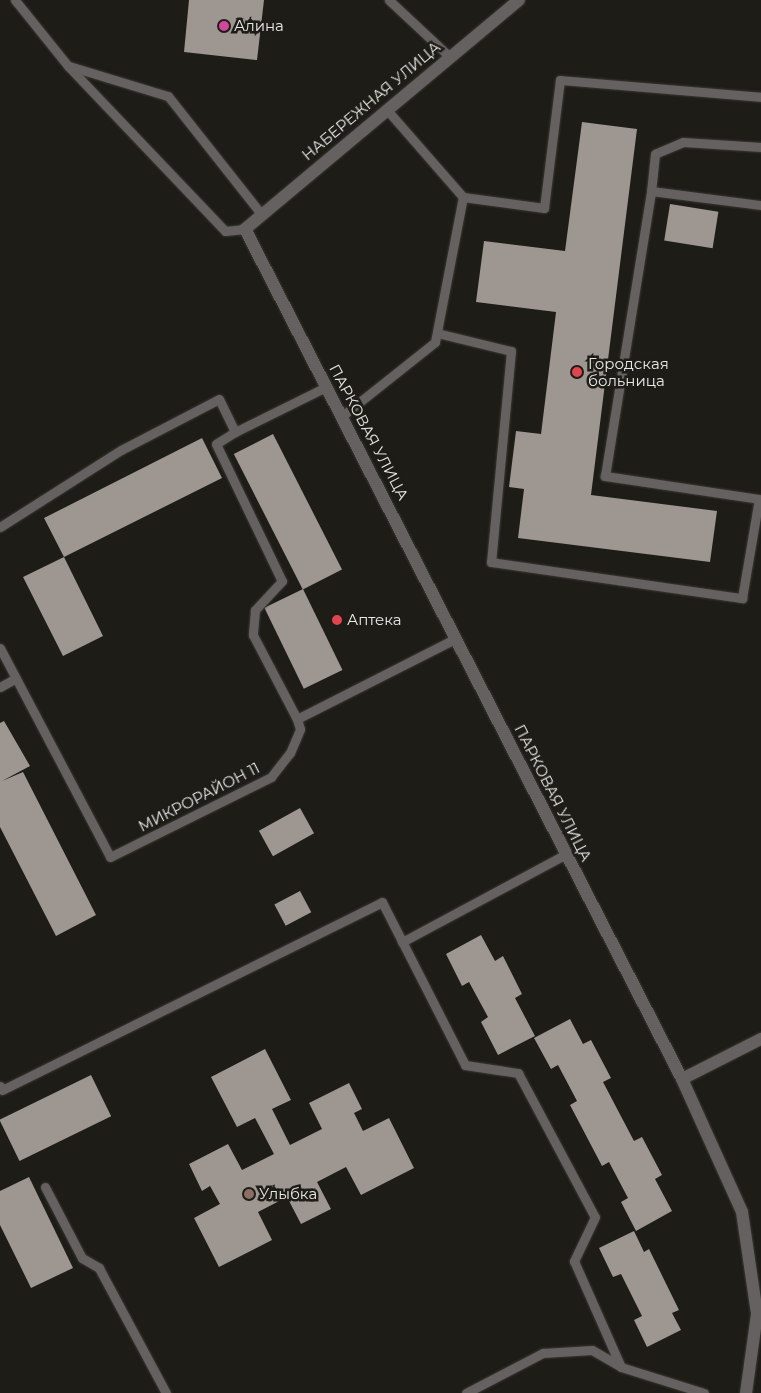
<!DOCTYPE html>
<html>
<head>
<meta charset="utf-8">
<style>
  body { margin:0 }
  #map { position:relative; width:761px; height:1393px; overflow:hidden; background:#1e1c17; font-family:Montserrat,sans-serif }
  div>[style] { position:absolute }
  .building>* { inset:0; background:#9d9691; transform-origin:0 0 }
  .roads { filter:drop-shadow(0 0 1px #3a3934) drop-shadow(0 0 1px #3a3934) }
  .service>* { height:9px; margin:-4.5px; padding:0 4.5px; transform-origin:4.5px; border-radius:4.5px; background:#646160 }
  .minor>* { height:12px; margin:-6px; padding:0 6px; transform-origin:6px; border-radius:6px; background:#646160 }
  .dots>* { width:14px; height:14px; translate:-50% -50%; box-sizing:border-box; border:2px solid #1e1c17; border-radius:50% }
  span { translate:-50% -50%; white-space:nowrap; text-align:center; line-height:1.15; -webkit-text-stroke:5px #1e1c17; paint-order:stroke }
  .poi-label { font-size:15px; color:#e9e8e4 }
  .left { translate:0 -50%; text-align:left }
  .street-label { font-size:15px; color:#e9e8e4 }
</style>
</head>
<body>
<div id="map">
  <div class="building">
    <div style="clip-path:polygon(189px 0,264px 0,257px 60px,184px 52px)"></div>
    <div style="clip-path:polygon(582px 122px,637px 129px,591px 495px,717px 511px,710px 562px,518px 538px,524px 489px,509px 487px,516px 431px,541px 434px,556px 312px,476px 302px,484px 241px,565px 251px)"></div>
    <div style="left:670px;top:204px;width:49px;height:37px;rotate:9deg"></div>
    <div style="left:273px;top:434px;width:152px;height:44px;rotate:63deg"></div>
    <div style="clip-path:polygon(202px 438px,222px 478px,64px 557px,103px 636px,63px 656px,23px 577px,64px 557px,44px 518px)"></div>
    <div style="left:303px;top:589px;width:90px;height:43px;rotate:64deg"></div>
    <div style="clip-path:polygon(4px 721px,30px 766px,2px 781px,23px 772px,96px 915px,56px 936px,0 827px,0 723px)"></div>
    <div style="left:300px;top:808px;width:29px;height:47px;rotate:61deg"></div>
    <div style="left:300px;top:891px;width:24px;height:29px;rotate:62deg"></div>
    <div style="clip-path:polygon(481px 935px,495px 961px,503px 956px,522px 994px,515px 998px,535px 1036px,498px 1055px,481px 1022px,488px 1017px,469px 982px,462px 986px,446px 954px)"></div>
    <div style="clip-path:polygon(570px 1019px,583px 1044px,591px 1040px,611px 1078px,603px 1082px,634px 1141px,642px 1137px,662px 1175px,655px 1179px,672px 1211px,636px 1231px,621px 1202px,628px 1198px,609px 1162px,602px 1166px,570px 1105px,577px 1101px,558px 1065px,551px 1069px,534px 1038px)"></div>
    <div style="clip-path:polygon(265px 1049px,291px 1100px,272px 1109px,290px 1145px,322px 1129px,309px 1103px,349px 1083px,362px 1109px,354px 1113px,363px 1131px,389px 1118px,414px 1168px,361px 1195px,346px 1167px,317px 1182px,331px 1209px,301px 1224px,287px 1197px,258px 1212px,272px 1240px,219px 1267px,194px 1218px,220px 1204px,210px 1186px,202px 1191px,189px 1164px,228px 1144px,242px 1170px,274px 1154px,255px 1118px,237px 1127px,211px 1077px)"></div>
    <div style="left:91px;top:1075px;width:46px;height:102px;rotate:64deg"></div>
    <div style="clip-path:polygon(29px 1177px,73px 1268px,31px 1288px,0 1225px,0 1191px)"></div>
    <div style="clip-path:polygon(634px 1231px,644px 1252px,649px 1249px,679px 1310px,672px 1313px,681px 1330px,647px 1347px,634px 1320px,642px 1316px,621px 1274px,613px 1277px,599px 1248px)"></div>
  </div>
  <div class="roads">
    <div class="service">
      <div style="left:15px;top:0;width:85px;rotate:51.2deg"></div>
      <div style="left:68px;top:66px;width:228px;rotate:46.4deg"></div>
      <div style="left:225px;top:231px;width:20px;rotate:-6deg"></div>
      <div style="left:389px;top:0;width:83px;rotate:43.1deg"></div>
      <div style="left:69px;top:66px;width:103px;rotate:16.9deg"></div>
      <div style="left:168px;top:96px;width:152px;rotate:51.7deg"></div>
      <div style="left:761px;top:147px;width:78px;rotate:-176.3deg"></div>
      <div style="left:683px;top:142px;width:30px;rotate:157deg"></div>
      <div style="left:655px;top:154px;width:37px;rotate:96deg"></div>
      <div style="left:651px;top:191px;width:111px;rotate:7.3deg"></div>
      <div style="left:463px;top:197px;width:82px;rotate:7.7deg"></div>
      <div style="left:544px;top:208px;width:129px;rotate:-82.9deg"></div>
      <div style="left:560px;top:80px;width:202px;rotate:4.8deg"></div>
      <div style="left:437px;top:333px;width:76px;rotate:13.7deg"></div>
      <div style="left:511px;top:351px;width:212px;rotate:95.4deg"></div>
      <div style="left:491px;top:562px;width:254px;rotate:8.2deg"></div>
      <div style="left:742px;top:598px;width:100px;rotate:-80.3deg"></div>
      <div style="left:759px;top:499px;width:156px;rotate:-171.5deg"></div>
      <div style="left:605px;top:476px;width:289px;rotate:-80.8deg"></div>
      <div style="left:342px;top:416px;width:119px;rotate:-38.5deg"></div>
      <div style="left:435px;top:342px;width:148px;rotate:-79.1deg"></div>
      <div style="left:463px;top:197px;width:116px;rotate:-131.1deg"></div>
      <div style="left:235px;top:432px;width:22px;rotate:148deg"></div>
      <div style="left:216px;top:444px;width:152px;rotate:64.3deg"></div>
      <div style="left:282px;top:581px;width:40px;rotate:133deg"></div>
      <div style="left:255px;top:610px;width:25px;rotate:95deg"></div>
      <div style="left:253px;top:635px;width:95px;rotate:62.4deg"></div>
      <div style="left:0;top:527px;width:143px;rotate:-32.5deg"></div>
      <div style="left:121px;top:450px;width:110px;rotate:-27.5deg"></div>
      <div style="left:219px;top:399px;width:37px;rotate:64deg"></div>
      <div style="left:235px;top:432px;width:102px;rotate:-26.3deg"></div>
      <div style="left:0;top:648px;width:236px;rotate:62.2deg"></div>
      <div style="left:110px;top:857px;width:180px;rotate:-26.4deg"></div>
      <div style="left:271px;top:777px;width:31px;rotate:-52deg"></div>
      <div style="left:290px;top:753px;width:26px;rotate:-67deg"></div>
      <div style="left:300px;top:729px;width:10px;rotate:-107deg"></div>
      <div style="left:297px;top:719px;width:177px;rotate:-26.9deg"></div>
      <div style="left:0;top:687px;width:18px;rotate:-29deg"></div>
      <div style="left:402px;top:942px;width:186px;rotate:-28.2deg"></div>
      <div style="left:0;top:1086px;width:4px;rotate:63deg"></div>
      <div style="left:2px;top:1090px;width:424px;rotate:-26.3deg"></div>
      <div style="left:382px;top:902px;width:183px;rotate:63deg"></div>
      <div style="left:465px;top:1065px;width:54px;rotate:8.6deg"></div>
      <div style="left:518px;top:1073px;width:163px;rotate:61.9deg"></div>
      <div style="left:595px;top:1217px;width:49px;rotate:115.5deg"></div>
      <div style="left:574px;top:1261px;width:116px;rotate:66.1deg"></div>
      <div style="left:621px;top:1367px;width:87px;rotate:17.4deg"></div>
      <div style="left:45px;top:1187px;width:80px;rotate:62.5deg"></div>
      <div style="left:82px;top:1258px;width:20px;rotate:30deg"></div>
      <div style="left:99px;top:1268px;width:142px;rotate:61.8deg"></div>
      <div style="left:466px;top:1393px;width:87px;rotate:-27.5deg"></div>
      <div style="left:543px;top:1353px;width:49px;rotate:-3.5deg"></div>
      <div style="left:592px;top:1350px;width:34px;rotate:30deg"></div>
    </div>
    <div class="minor">
      <div style="left:519px;top:0;width:357px;rotate:140.1deg"></div>
      <div style="left:245px;top:229px;width:956px;rotate:62.79deg"></div>
      <div style="left:682px;top:1079px;width:146px;rotate:65.7deg"></div>
      <div style="left:742px;top:1212px;width:103px;rotate:81.6deg"></div>
      <div style="left:757px;top:1314px;width:80px;rotate:97.9deg"></div>
      <div style="left:682px;top:1079px;width:89px;rotate:-26.9deg"></div>
    </div>
  </div>
  <div class="dots">
    <div style="left:224px;top:26px;background:#d1479c"></div>
    <div style="left:577px;top:372px;background:#e0444e"></div>
    <div style="left:337px;top:620px;background:#e0444e"></div>
    <div style="left:249px;top:1194px;background:#8d6e63"></div>
  </div>
  <div class="poi-label">
    <span class="left" style="left:234px;top:26px">Алина</span>
    <span class="left" style="left:588px;top:372px">Городская<br>больница</span>
    <span class="left" style="left:347px;top:620px">Аптека</span>
    <span class="left" style="left:259px;top:1194px">Улыбка</span>
  </div>
  <div class="street-label">
    <span style="left:371px;top:101px;rotate:-40deg">НАБЕРЕЖНАЯ УЛИЦА</span>
    <span style="left:369px;top:432px;rotate:62deg">ПАРКОВАЯ УЛИЦА</span>
    <span style="left:553px;top:793px;rotate:63deg">ПАРКОВАЯ УЛИЦА</span>
    <span style="left:199px;top:797px;rotate:-27deg">МИКРОРАЙОН 11</span>
  </div>
</div>
</body>
</html>
